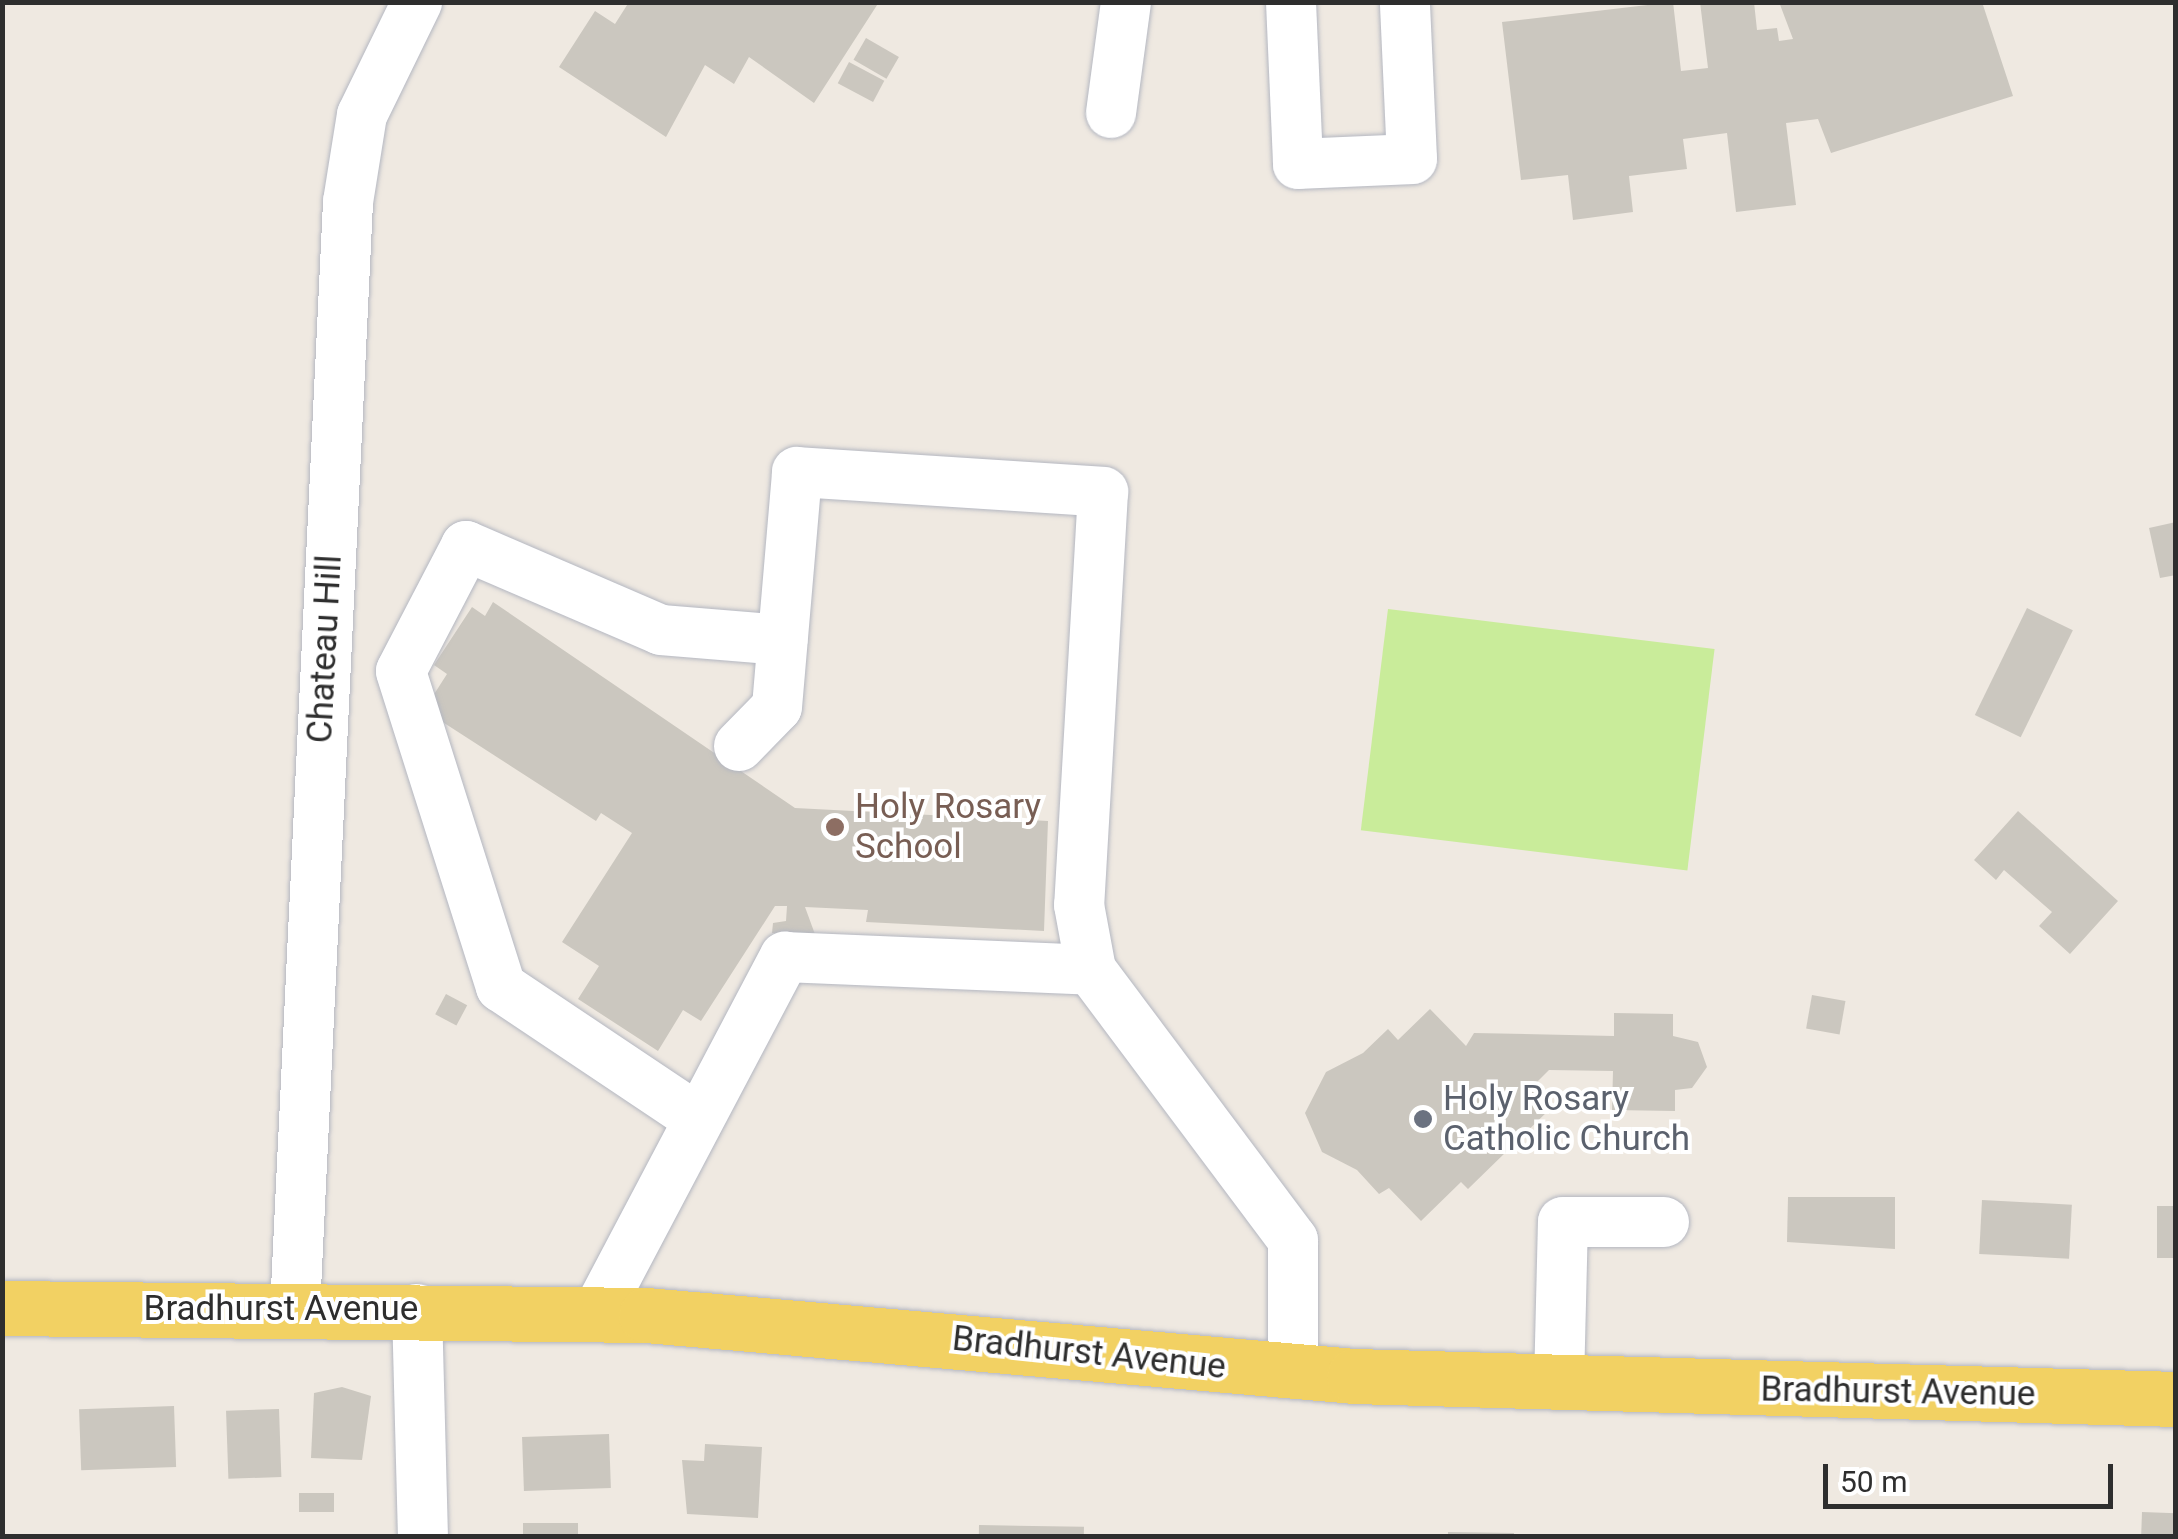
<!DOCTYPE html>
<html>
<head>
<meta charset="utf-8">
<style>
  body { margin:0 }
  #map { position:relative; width:2178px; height:1539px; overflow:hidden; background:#efe9e1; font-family:Roboto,sans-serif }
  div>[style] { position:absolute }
  .pitch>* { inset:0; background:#c9ec9a; transform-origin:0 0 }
  .building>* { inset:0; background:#cbc7bf; transform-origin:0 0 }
  .roads { filter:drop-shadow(0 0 2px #b4b7c1) drop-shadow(0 0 2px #b4b7c1) }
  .minor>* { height:50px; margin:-25px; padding:0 25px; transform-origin:25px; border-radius:25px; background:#fff }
  .major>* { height:55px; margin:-27.5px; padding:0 27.5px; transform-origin:27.5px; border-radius:27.5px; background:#f2d163 }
  .dots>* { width:28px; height:28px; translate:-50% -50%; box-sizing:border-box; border:5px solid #fff; border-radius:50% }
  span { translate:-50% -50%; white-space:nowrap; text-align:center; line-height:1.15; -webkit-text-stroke:8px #fff; paint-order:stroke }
  .street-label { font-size:35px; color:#2e2e2e }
  .education-label { font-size:35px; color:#785e54 }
  .left { translate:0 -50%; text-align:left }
  .worship-label { font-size:35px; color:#5b616d }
  .frame { position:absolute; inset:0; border:5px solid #2e2e2e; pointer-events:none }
  .scale { position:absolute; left:1823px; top:1464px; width:290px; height:45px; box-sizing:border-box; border:5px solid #2e2e2e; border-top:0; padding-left:12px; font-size:30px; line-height:35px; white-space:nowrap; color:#2e2e2e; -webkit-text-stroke:8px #fff; paint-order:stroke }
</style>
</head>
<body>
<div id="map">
  <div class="pitch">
    <div style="left:1388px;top:609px;width:329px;height:223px;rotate:7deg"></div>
  </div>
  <div class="building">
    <div style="clip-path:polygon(629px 2px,879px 2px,814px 103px,749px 57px,734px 84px,705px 65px,666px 137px,559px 67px,595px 11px,615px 24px)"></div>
    <div style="clip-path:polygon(1673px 2px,1681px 71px,1708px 68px,1700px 2px,1754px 2px,1757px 30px,1777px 28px,1779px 41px,1793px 39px,1779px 2px,1982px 2px,2013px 96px,1831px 153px,1818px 119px,1786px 123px,1796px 205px,1736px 212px,1727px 133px,1683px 139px,1687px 169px,1629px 176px,1633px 212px,1573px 220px,1568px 175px,1521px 180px,1502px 22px)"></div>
    <div style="left:866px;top:38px;width:38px;height:25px;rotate:30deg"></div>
    <div style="left:849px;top:62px;width:40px;height:24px;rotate:28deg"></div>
    <div style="clip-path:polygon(2176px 522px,2176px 575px,2160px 578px,2149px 528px)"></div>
    <div style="clip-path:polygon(493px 602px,795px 808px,1048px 821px,1044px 931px,866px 922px,868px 910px,805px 907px,816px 937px,772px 933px,773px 923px,786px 921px,787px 906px,775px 906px,701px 1021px,683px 1010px,658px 1051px,578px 999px,599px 966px,562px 942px,632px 833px,601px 813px,596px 821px,424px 710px,447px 674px,434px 665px,472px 607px,485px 616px)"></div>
    <div style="left:2027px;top:608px;width:51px;height:119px;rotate:26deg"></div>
    <div style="clip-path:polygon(2018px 811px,2118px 901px,2070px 954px,2039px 926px,2052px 912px,2004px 870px,1996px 880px,1974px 860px)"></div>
    <div style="left:446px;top:994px;width:24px;height:23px;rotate:28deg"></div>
    <div style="left:1812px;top:995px;width:34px;height:34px;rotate:10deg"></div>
    <div style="clip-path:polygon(1430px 1009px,1466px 1046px,1474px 1033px,1614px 1036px,1614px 1013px,1673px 1014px,1673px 1036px,1698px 1042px,1707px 1067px,1692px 1088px,1675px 1090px,1675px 1111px,1612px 1110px,1613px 1071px,1549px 1070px,1530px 1089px,1550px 1109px,1468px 1189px,1461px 1182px,1421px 1221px,1389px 1188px,1379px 1194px,1357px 1170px,1322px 1152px,1305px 1113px,1326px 1072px,1363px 1053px,1388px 1029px,1398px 1040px)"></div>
    <div style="clip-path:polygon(1788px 1197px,1895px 1197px,1895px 1249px,1787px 1242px)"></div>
    <div style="left:1982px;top:1200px;width:90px;height:54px;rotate:3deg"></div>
    <div style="left:2157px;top:1206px;width:19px;height:52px"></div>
    <div style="clip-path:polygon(342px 1387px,371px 1396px,362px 1460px,311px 1458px,314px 1393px)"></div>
    <div style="left:174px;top:1406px;width:61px;height:95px;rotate:88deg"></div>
    <div style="left:279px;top:1409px;width:68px;height:53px;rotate:88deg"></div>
    <div style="left:609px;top:1434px;width:54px;height:87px;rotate:88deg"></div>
    <div style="clip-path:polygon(705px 1444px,762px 1447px,758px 1518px,687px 1514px,682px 1460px,704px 1461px)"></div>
    <div style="left:299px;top:1493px;width:35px;height:19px"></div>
    <div style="left:2142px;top:1512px;width:34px;height:24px;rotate:2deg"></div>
    <div style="left:578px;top:1523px;width:13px;height:55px;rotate:90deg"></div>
    <div style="left:979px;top:1525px;width:105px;height:11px;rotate:1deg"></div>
    <div style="clip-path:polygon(1448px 1532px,1514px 1533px,1514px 1536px,1448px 1536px)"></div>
  </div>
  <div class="roads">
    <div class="minor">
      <div style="left:1291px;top:2px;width:162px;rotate:87.5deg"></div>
      <div style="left:1298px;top:164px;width:114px;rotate:-2.5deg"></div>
      <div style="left:1412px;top:159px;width:157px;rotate:-92.6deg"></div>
      <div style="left:1111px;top:113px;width:112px;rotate:-82.3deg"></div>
      <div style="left:739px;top:746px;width:54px;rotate:-45.7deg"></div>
      <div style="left:777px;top:707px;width:236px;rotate:-85.1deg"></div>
      <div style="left:797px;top:472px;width:307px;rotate:3.7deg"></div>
      <div style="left:1103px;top:492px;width:414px;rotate:93.3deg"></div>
      <div style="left:1079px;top:905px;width:66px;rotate:79.5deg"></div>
      <div style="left:697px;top:1118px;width:236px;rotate:-146.2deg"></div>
      <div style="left:501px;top:987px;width:331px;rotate:-107.6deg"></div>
      <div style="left:401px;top:671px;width:141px;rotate:-62.5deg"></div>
      <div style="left:466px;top:546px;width:212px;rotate:23.3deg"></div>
      <div style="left:661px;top:630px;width:122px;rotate:4.7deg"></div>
      <div style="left:417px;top:1309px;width:227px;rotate:88.5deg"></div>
      <div style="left:295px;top:1310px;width:1109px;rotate:-87.26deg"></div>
      <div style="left:348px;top:202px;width:88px;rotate:-80.9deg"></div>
      <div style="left:362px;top:115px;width:126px;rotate:-64deg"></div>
      <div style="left:597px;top:1313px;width:403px;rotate:-62.2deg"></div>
      <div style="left:785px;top:957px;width:306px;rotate:2.4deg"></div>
      <div style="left:1091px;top:970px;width:337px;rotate:53.2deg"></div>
      <div style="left:1293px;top:1240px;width:132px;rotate:90deg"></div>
      <div style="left:1559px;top:1384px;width:162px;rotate:-88.6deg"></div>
      <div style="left:1563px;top:1222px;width:101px"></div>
    </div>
    <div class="major">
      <div style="left:2px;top:1308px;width:644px;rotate:0.62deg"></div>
      <div style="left:646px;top:1315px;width:711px;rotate:4.92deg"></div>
      <div style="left:1354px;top:1376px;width:822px;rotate:1.6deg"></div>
    </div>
  </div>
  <div class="dots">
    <div style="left:835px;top:827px;background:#8d6e63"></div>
    <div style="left:1423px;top:1119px;background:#6b7280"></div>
  </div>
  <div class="street-label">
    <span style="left:325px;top:649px;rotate:-87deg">Chateau Hill</span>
    <span style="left:281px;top:1309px">Bradhurst Avenue</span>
    <span style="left:1089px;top:1353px;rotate:6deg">Bradhurst Avenue</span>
    <span style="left:1898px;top:1392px;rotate:1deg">Bradhurst Avenue</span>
  </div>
  <div class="education-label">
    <span class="left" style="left:855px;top:827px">Holy Rosary<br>School</span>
  </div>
  <div class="worship-label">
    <span class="left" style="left:1443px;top:1119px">Holy Rosary<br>Catholic Church</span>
  </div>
  <div class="frame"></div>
  <div class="scale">50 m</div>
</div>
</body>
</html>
